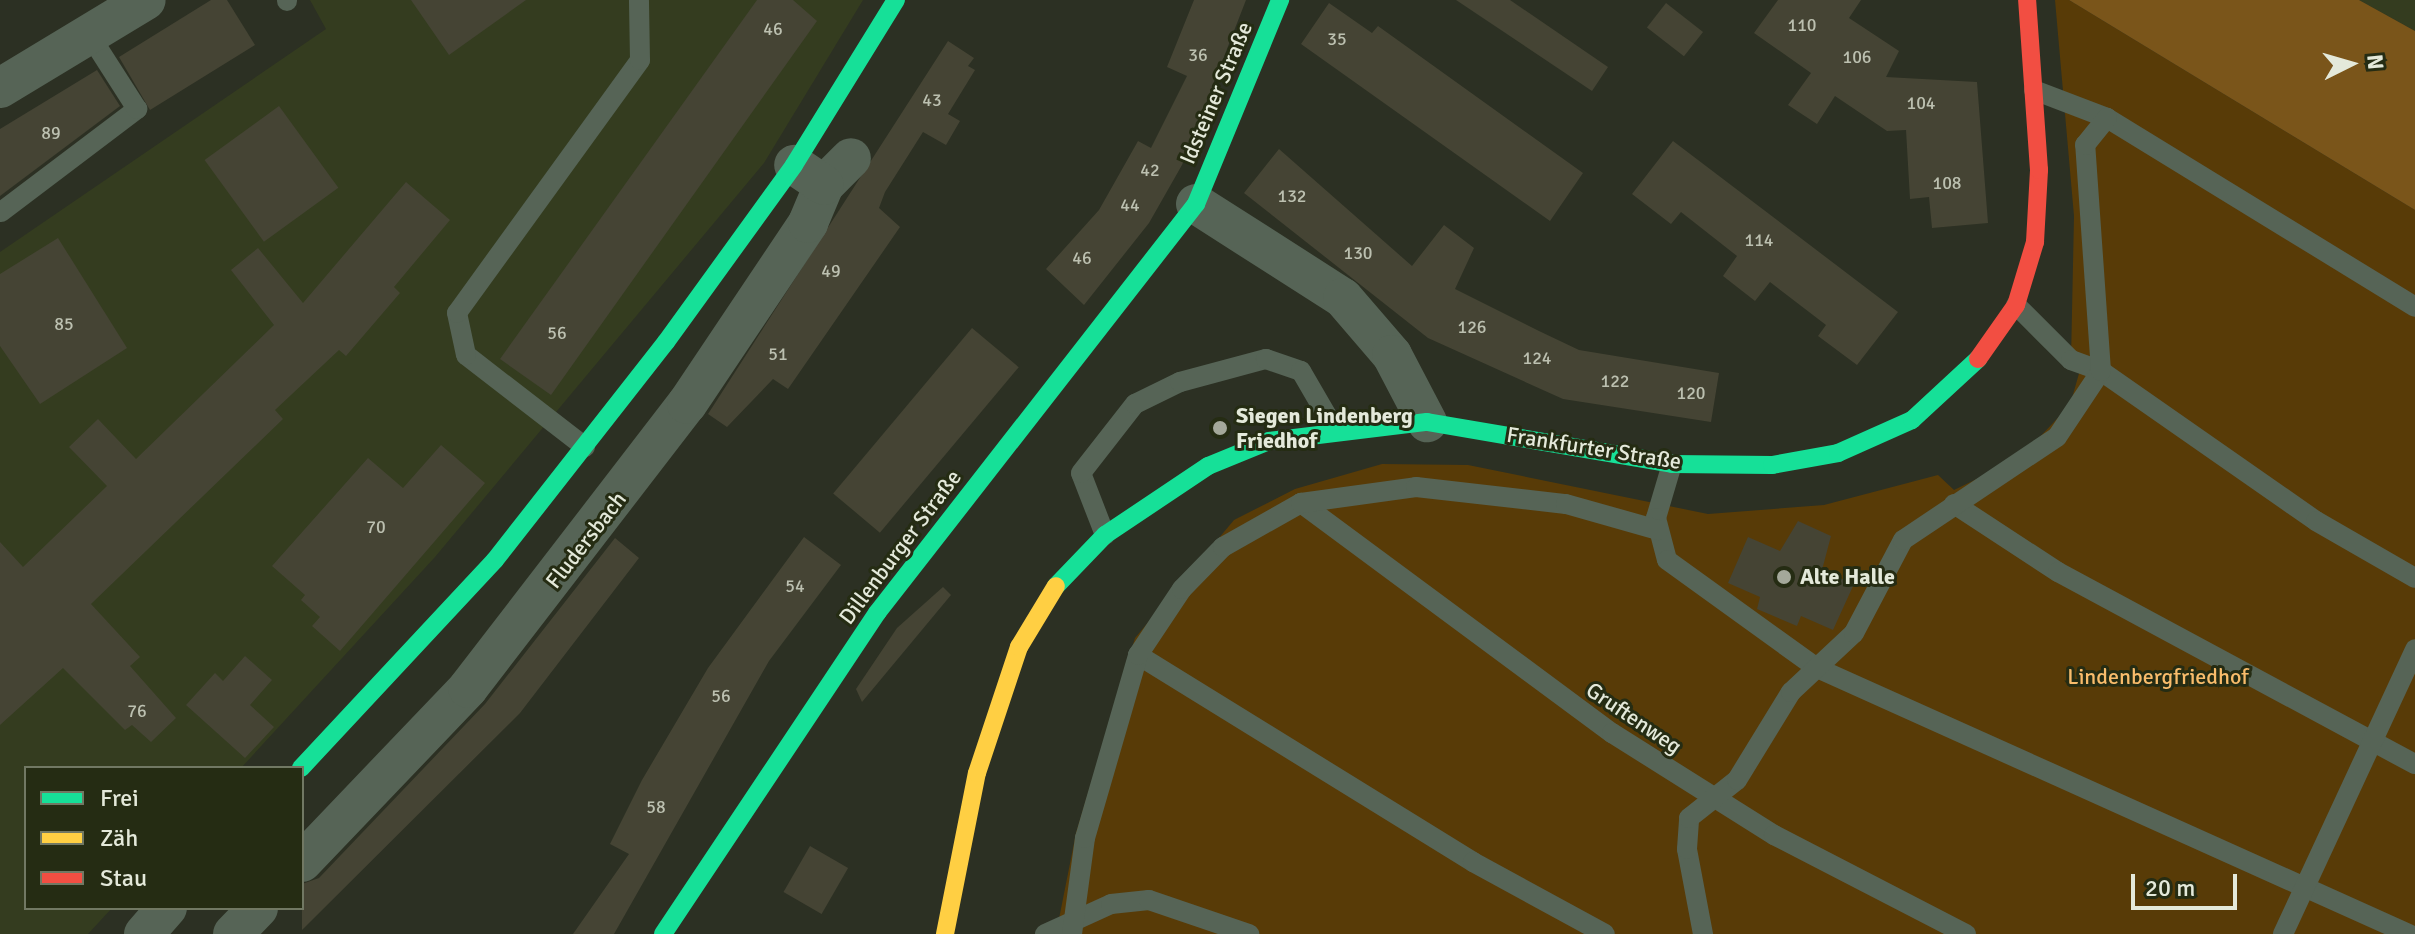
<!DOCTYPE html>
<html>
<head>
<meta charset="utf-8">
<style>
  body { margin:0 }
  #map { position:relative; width:2415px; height:934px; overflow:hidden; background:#2c3023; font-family:Signika,sans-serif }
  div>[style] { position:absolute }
  .built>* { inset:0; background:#343c1f }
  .green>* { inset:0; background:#583b07 }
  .forest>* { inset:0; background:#7a551a }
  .building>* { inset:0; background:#454434; transform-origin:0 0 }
  .lane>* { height:20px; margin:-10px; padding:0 10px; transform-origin:10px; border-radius:10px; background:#566456 }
  .street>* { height:40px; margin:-20px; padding:0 20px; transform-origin:20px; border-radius:20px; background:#566456 }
  .fast>* { height:18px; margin:-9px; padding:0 9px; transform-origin:9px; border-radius:9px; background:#16e098 }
  .slow>* { height:18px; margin:-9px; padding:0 9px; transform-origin:9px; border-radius:9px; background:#ffcf43 }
  .jam>* { height:18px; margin:-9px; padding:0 9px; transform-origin:9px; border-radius:9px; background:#f24e42 }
  .dots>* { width:22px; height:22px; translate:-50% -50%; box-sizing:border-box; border:4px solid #252c13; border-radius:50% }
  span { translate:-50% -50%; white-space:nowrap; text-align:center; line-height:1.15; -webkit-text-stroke:6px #252c13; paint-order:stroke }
  .number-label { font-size:18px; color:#bcc0b0 }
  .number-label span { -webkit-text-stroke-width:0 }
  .street-label { font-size:22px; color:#e4e9da }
  .poi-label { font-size:22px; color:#e4e9da; font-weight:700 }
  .left { translate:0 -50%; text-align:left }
  .park-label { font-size:22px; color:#f9bc6b }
  .legend { position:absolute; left:24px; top:766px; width:280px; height:144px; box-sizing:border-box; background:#252c13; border:2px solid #717863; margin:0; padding:10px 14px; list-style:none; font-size:24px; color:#e4e9da }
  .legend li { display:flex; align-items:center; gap:16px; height:40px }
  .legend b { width:40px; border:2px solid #717863 }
  .north { position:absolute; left:2311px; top:24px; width:80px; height:80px; -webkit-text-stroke:6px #252c13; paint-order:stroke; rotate:85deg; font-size:22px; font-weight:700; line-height:32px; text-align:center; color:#e4e9da }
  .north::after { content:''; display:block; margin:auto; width:28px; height:36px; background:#e4e9da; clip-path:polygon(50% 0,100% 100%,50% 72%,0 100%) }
  .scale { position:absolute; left:2131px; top:874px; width:106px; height:36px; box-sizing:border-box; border:4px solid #e4e9da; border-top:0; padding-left:10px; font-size:24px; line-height:28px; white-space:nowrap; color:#e4e9da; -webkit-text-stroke:6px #252c13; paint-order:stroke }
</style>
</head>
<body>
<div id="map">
  <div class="built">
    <div style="clip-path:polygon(310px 0,863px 0,764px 163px,435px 557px,241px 768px,26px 768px,26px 908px,112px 908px,88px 934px,0 934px,0 252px,326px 29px)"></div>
    <div style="clip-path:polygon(2359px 0,2415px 0,2415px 31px)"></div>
  </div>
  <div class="green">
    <div style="clip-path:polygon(2055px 0,2069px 0,2415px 210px,2415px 934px,1056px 934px,1076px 833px,1135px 638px,1234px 520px,1295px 489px,1382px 464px,1468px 465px,1708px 514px,1824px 505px,1938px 475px,1954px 490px,2020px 458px,2070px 405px,2080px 370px,2071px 360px,2074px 216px)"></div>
  </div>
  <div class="forest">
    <div style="clip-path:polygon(2069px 0,2359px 0,2415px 31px,2415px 210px)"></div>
  </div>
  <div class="building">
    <div style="clip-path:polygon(211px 0,227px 0,255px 45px,150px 110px,119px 57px)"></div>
    <div style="clip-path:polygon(411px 0,526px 0,449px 55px)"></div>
    <div style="clip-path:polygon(757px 0,793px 0,817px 21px,551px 395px,500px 359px)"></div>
    <div style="clip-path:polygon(1194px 0,1246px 0,1182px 165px,1149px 223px,1084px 305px,1046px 269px,1099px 210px,1138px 141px,1151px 148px,1187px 76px,1167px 67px)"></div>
    <div style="clip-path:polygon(1456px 0,1510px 0,1608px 67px,1592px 91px)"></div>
    <div style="clip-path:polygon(1778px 0,1861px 0,1849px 18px,1899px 51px,1886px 77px,1977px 82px,1988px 223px,1932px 228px,1929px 197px,1910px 199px,1906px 130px,1887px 131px,1835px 96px,1817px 124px,1788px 105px,1811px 73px,1754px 33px)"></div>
    <div style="clip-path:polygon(1329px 3px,1372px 33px,1378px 26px,1583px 173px,1550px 221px,1301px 44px)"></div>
    <div style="left:1666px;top:3px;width:47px;height:31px;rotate:38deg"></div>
    <div style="clip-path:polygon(948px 41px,974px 58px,968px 66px,975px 70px,948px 114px,960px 121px,946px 145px,923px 132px,885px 192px,879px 208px,900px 227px,788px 389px,773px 379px,727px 427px,708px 414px)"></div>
    <div style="clip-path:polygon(97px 70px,120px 106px,0 196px,0 129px)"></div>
    <div style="left:279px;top:106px;width:101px;height:92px;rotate:54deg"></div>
    <div style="clip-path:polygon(1673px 141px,1898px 312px,1857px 365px,1818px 336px,1826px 325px,1770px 282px,1755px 301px,1723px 276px,1737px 256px,1681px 212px,1671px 224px,1632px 194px)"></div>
    <div style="clip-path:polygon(1279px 149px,1412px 266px,1444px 225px,1474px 248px,1455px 289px,1539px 331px,1579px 350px,1719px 373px,1711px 422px,1563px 399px,1428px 338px,1244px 193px)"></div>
    <div style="clip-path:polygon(406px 182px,450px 220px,394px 287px,400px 293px,346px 356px,339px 350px,275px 410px,283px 419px,91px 604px,140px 657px,130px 666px,176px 718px,151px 742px,132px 725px,125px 730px,63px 668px,0 725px,0 542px,23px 567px,107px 486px,69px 447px,98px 419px,136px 459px,274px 325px,231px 270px,258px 248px,303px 303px)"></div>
    <div style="clip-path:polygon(58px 238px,127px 348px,40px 404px,0 346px,0 274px)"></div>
    <div style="left:972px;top:328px;width:61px;height:216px;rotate:40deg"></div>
    <div style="clip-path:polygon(441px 445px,485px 483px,340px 651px,312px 626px,320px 617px,301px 600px,305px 595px,272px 566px,368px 458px,403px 488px)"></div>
    <div style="clip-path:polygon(1798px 521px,1831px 536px,1822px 570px,1854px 584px,1833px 630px,1801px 616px,1797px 626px,1757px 609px,1760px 597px,1728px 583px,1748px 537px,1780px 551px)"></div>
    <div style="clip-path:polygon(804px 537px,841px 565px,769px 661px,614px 934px,573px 934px,629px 854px,610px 844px,642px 780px,708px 668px)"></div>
    <div style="clip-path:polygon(615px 538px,639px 558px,520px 713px,302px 930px,302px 884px,319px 878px,485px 704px)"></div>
    <div style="clip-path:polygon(943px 587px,951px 595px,862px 702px,856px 689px,897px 628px)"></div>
    <div style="clip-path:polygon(245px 656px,272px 680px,250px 705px,274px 727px,245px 758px,186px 705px,215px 673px,223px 681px)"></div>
    <div style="left:810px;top:846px;width:44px;height:53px;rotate:30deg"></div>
  </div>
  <div class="lane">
    <div style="left:287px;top:0;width:1px;rotate:90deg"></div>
    <div style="left:2034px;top:90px;width:78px;rotate:21deg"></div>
    <div style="left:2107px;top:118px;width:361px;rotate:31.5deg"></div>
    <div style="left:1px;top:212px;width:171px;rotate:-37.1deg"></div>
    <div style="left:137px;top:109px;width:89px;rotate:-122.6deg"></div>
    <div style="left:2016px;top:305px;width:78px;rotate:45deg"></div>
    <div style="left:2071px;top:360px;width:32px;rotate:20deg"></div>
    <div style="left:2101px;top:371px;width:262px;rotate:34.9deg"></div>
    <div style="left:2316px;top:521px;width:114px;rotate:29.9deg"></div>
    <div style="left:585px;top:447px;width:150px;rotate:-142.3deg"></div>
    <div style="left:466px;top:355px;width:43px;rotate:-102.1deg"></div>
    <div style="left:457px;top:313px;width:312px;rotate:-54.1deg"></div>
    <div style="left:640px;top:60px;width:60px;rotate:-91deg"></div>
    <div style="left:1672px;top:464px;width:56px;rotate:106.5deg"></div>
    <div style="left:1656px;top:518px;width:43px;rotate:75.3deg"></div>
    <div style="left:1667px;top:560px;width:185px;rotate:35.8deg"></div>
    <div style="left:1817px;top:668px;width:649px;rotate:24.2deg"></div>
    <div style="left:1301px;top:503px;width:387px;rotate:36.5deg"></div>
    <div style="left:1612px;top:733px;width:191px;rotate:32.2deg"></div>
    <div style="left:1774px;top:835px;width:216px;rotate:27.3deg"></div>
    <div style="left:1954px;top:504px;width:124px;rotate:33.2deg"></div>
    <div style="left:2058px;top:572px;width:405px;rotate:28.3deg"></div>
    <div style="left:1105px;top:535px;width:66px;rotate:-111.2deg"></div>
    <div style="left:1081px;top:473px;width:88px;rotate:-52deg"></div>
    <div style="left:1135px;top:404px;width:50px;rotate:-26.1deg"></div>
    <div style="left:1180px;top:382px;width:89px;rotate:-15deg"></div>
    <div style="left:1266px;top:359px;width:37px;rotate:19deg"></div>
    <div style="left:1301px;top:371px;width:66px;rotate:59.9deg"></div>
    <div style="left:1138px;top:655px;width:394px;rotate:31.7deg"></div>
    <div style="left:1473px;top:862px;width:150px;rotate:28.6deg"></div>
    <div style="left:1045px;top:934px;width:72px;rotate:-24.4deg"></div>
    <div style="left:1111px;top:904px;width:38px;rotate:-6deg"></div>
    <div style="left:1149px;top:900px;width:106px;rotate:18.8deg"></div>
    <div style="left:1072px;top:934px;width:97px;rotate:-82.3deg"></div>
    <div style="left:1085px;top:838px;width:191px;rotate:-73.8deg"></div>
    <div style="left:1138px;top:655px;width:79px;rotate:-56.3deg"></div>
    <div style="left:1182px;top:589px;width:59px;rotate:-45.7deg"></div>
    <div style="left:1223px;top:547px;width:90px;rotate:-29.4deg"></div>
    <div style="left:1301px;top:503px;width:116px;rotate:-7.9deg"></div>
    <div style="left:1416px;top:487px;width:151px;rotate:6.5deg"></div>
    <div style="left:1566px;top:504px;width:96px;rotate:15.8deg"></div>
    <div style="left:1703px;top:934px;width:86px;rotate:-100.7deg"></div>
    <div style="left:1687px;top:849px;width:31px;rotate:-86deg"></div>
    <div style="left:1689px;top:818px;width:61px;rotate:-38.4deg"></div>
    <div style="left:1737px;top:780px;width:103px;rotate:-58.5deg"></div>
    <div style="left:1791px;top:692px;width:86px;rotate:-43.1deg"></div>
    <div style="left:1854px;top:633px;width:105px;rotate:-62.2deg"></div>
    <div style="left:1903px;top:540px;width:185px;rotate:-33.8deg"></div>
    <div style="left:2057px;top:437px;width:79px;rotate:-56.3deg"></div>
    <div style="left:2101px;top:371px;width:227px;rotate:-94deg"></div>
    <div style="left:2085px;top:145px;width:35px;rotate:-51deg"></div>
    <div style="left:2283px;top:934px;width:314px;rotate:-65.1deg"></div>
  </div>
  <div class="street">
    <div style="left:0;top:88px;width:170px;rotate:-31.1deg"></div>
    <div style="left:824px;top:185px;width:38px;rotate:-45deg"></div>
    <div style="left:1196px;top:204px;width:174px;rotate:32.6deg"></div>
    <div style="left:1343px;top:298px;width:75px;rotate:49.3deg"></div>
    <div style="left:1392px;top:355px;width:76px;rotate:62.4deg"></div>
    <div style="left:302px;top:862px;width:240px;rotate:-46.3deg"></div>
    <div style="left:468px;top:688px;width:359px;rotate:-52.4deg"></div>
    <div style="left:687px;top:404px;width:218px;rotate:-56.2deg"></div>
    <div style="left:808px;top:223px;width:41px;rotate:-67.2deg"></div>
    <div style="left:824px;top:185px;width:36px;rotate:-146deg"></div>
    <div style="left:144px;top:934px;width:35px;rotate:-49deg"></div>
    <div style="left:233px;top:934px;width:36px;rotate:-46deg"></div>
  </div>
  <div class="fast">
    <div style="left:1056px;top:586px;width:71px;rotate:-46.1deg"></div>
    <div style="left:1105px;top:535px;width:124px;rotate:-33.8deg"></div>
    <div style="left:1208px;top:466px;width:66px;rotate:-22.3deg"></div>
    <div style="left:1269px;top:441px;width:159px;rotate:-6.9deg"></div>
    <div style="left:1427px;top:422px;width:249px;rotate:9.7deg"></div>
    <div style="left:1672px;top:464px;width:100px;rotate:0.6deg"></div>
    <div style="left:1772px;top:465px;width:67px;rotate:-10.3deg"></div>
    <div style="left:1838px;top:453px;width:81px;rotate:-24deg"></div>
    <div style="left:1912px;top:420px;width:90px;rotate:-42.7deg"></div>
    <div style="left:301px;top:768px;width:284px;rotate:-47deg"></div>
    <div style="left:495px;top:560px;width:277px;rotate:-51.9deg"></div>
    <div style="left:666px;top:342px;width:218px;rotate:-54.1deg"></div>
    <div style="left:794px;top:165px;width:194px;rotate:-58.3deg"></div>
    <div style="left:663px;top:934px;width:386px;rotate:-56.3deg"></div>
    <div style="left:877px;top:613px;width:519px;rotate:-52.05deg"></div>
    <div style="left:1196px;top:204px;width:221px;rotate:-67.6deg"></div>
  </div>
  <div class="slow">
    <div style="left:945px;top:934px;width:164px;rotate:-78.8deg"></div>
    <div style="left:977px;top:773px;width:133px;rotate:-71.6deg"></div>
    <div style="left:1019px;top:647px;width:71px;rotate:-58.8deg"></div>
  </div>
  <div class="jam">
    <div style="left:1978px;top:359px;width:66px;rotate:-54.9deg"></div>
    <div style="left:2016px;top:305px;width:66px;rotate:-73.2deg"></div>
    <div style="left:2035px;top:242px;width:72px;rotate:-86.8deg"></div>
    <div style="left:2039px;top:170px;width:170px;rotate:-94deg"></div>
  </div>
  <div class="dots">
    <div style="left:1220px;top:428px;background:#a4a89a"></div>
    <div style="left:1784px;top:577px;background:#a4a89a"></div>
  </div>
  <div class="number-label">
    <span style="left:1802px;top:25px">110</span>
    <span style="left:773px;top:29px">46</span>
    <span style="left:1337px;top:39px">35</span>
    <span style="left:1198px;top:55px">36</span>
    <span style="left:1857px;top:57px">106</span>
    <span style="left:932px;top:100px">43</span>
    <span style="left:1921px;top:103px">104</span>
    <span style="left:51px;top:133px">89</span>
    <span style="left:1150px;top:170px">42</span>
    <span style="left:1947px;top:183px">108</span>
    <span style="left:1292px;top:196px">132</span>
    <span style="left:1130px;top:205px">44</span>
    <span style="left:1759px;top:240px">114</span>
    <span style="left:1358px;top:253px">130</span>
    <span style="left:1082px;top:258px">46</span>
    <span style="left:831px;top:271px">49</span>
    <span style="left:64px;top:324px">85</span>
    <span style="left:1472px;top:327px">126</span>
    <span style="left:557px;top:333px">56</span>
    <span style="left:778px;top:354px">51</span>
    <span style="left:1537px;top:358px">124</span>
    <span style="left:1615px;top:381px">122</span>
    <span style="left:1691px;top:393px">120</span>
    <span style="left:376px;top:527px">70</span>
    <span style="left:795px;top:586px">54</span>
    <span style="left:721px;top:696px">56</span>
    <span style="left:137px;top:711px">76</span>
    <span style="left:656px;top:807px">58</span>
  </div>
  <div class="street-label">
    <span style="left:1216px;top:93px;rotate:-67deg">Idsteiner Straße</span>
    <span style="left:1594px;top:448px;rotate:9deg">Frankfurter Straße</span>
    <span style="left:586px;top:540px;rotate:-52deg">Fludersbach</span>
    <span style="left:900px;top:547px;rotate:-53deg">Dillenburger Straße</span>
    <span style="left:1634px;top:718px;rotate:34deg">Gruftenweg</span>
  </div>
  <div class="poi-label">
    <span class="left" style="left:1236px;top:428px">Siegen Lindenberg<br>Friedhof</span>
    <span class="left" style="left:1800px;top:577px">Alte Halle</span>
  </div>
  <div class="park-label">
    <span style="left:2158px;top:677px">Lindenbergfriedhof</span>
  </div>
  <ul class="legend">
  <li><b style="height:10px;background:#16e098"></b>Frei</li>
  <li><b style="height:10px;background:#ffcf43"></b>Zäh</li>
  <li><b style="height:10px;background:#f24e42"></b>Stau</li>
  </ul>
  <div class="north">N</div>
  <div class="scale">20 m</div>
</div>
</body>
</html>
